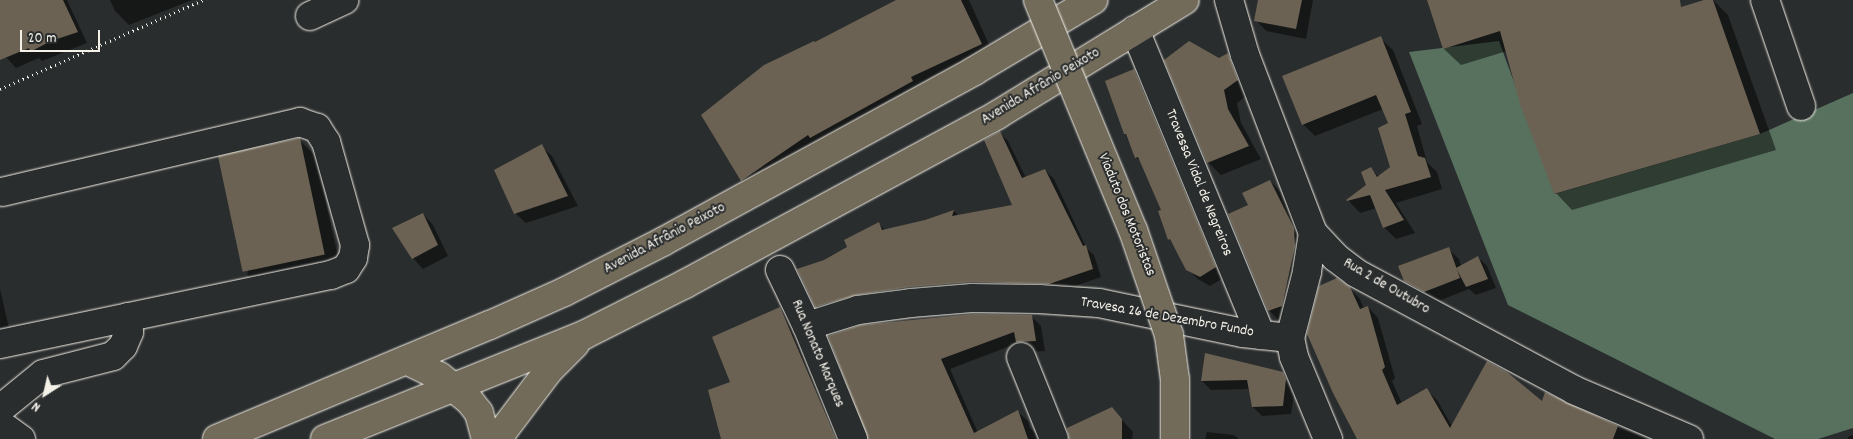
<!DOCTYPE html>
<html>
<head>
<meta charset="utf-8">
<style>
  body { margin:0 }
  #map { position:relative; width:1853px; height:439px; overflow:hidden; background:#2a2d2e; font-family:Dekko,sans-serif }
  div>[style] { position:absolute }
  .green>* { inset:0; background:#57715e }
  .shadow>* { inset:0; background:#0007 }
  .building>* { inset:0; background:#6b6253; transform-origin:0 0 }
  .path>* { height:3px; margin-top:-1.5px; transform-origin:0; background:repeating-linear-gradient(90deg,#f4f1e8 0 1px,transparent 0 5px) }
  .roads { filter:drop-shadow(0 0 1px #f4f1e8) drop-shadow(0 0 1px #f4f1e8) }
  .minor>* { height:28px; margin:-14px; padding:0 14px; transform-origin:14px; border-radius:14px; background:#2a2d2e }
  .major>* { height:28px; margin:-14px; padding:0 14px; transform-origin:14px; border-radius:14px; background:#736b5a }
  .bridges { filter:drop-shadow(0 0 1px #f4f1e8) drop-shadow(0 0 1px #f4f1e8) }
  .major-bridge>* { height:28px; margin:-14px; padding:0 14px; transform-origin:14px; border-radius:14px; background:#736b5a }
  span { translate:-50% -50%; white-space:nowrap; text-align:center; line-height:1.15; -webkit-text-stroke:4px #2a2d2e; paint-order:stroke }
  .street-label { font-size:15px; color:#f4f1e8 }
  .north { position:absolute; left:20px; top:369px; width:50px; height:50px; -webkit-text-stroke:4px #2a2d2e; paint-order:stroke; rotate:215deg; font-size:14px; font-weight:700; line-height:20px; text-align:center; color:#f4f1e8 }
  .north::after { content:''; display:block; margin:auto; width:18px; height:22px; background:#f4f1e8; clip-path:polygon(50% 0,100% 100%,50% 72%,0 100%) }
  .scale { position:absolute; left:20px; top:30px; width:80px; height:22px; box-sizing:border-box; border:2px solid #f4f1e8; border-top:0; padding-left:6px; font-size:15px; line-height:18px; white-space:nowrap; color:#f4f1e8; -webkit-text-stroke:4px #2a2d2e; paint-order:stroke }
</style>
</head>
<body>
<div id="map">
  <div class="green">
    <div style="clip-path:polygon(1499px 41px,1555px 194px,1760px 134px,1853px 93px,1853px 428px,1818px 439px,1775px 439px,1508px 305px,1409px 52px)"></div>
  </div>
  <div class="shadow">
    <div style="clip-path:polygon(0 0,67px 0,87px 43px,42px 61px,39px 58px,16px 68px,6px 57px,0 45px)"></div>
    <div style="clip-path:polygon(110px 0,192px 0,129px 25px,115px 11px)"></div>
    <div style="clip-path:polygon(899px 0,969px 0,995px 58px,756px 194px,742px 180px,815px 44px)"></div>
    <div style="clip-path:polygon(1260px 0,1313px 0,1306px 39px,1266px 31px,1256px 20px)"></div>
    <div style="clip-path:polygon(1429px 0,1669px 0,1672px 11px,1713px 0,1728px 15px,1776px 150px,1572px 210px,1556px 193px,1507px 51px,1461px 65px,1444px 49px)"></div>
    <div style="clip-path:polygon(1380px 38px,1393px 50px,1422px 124px,1417px 126px,1427px 162px,1437px 172px,1442px 189px,1396px 203px,1415px 233px,1396px 239px,1384px 227px,1377px 208px,1360px 213px,1348px 200px,1368px 185px,1371px 169px,1379px 177px,1391px 167px,1390px 124px,1383px 109px,1315px 136px,1303px 124px)"></div>
    <div style="clip-path:polygon(1228px 54px,1241px 67px,1250px 93px,1237px 103px,1241px 123px,1261px 159px,1221px 175px,1208px 162px,1219px 60px)"></div>
    <div style="clip-path:polygon(1134px 71px,1144px 80px,1225px 277px,1210px 286px,1198px 279px,1187px 269px,1175px 245px,1169px 239px,1163px 210px,1143px 164px,1136px 157px,1125px 134px)"></div>
    <div style="clip-path:polygon(1000px 133px,1008px 141px,1026px 178px,1045px 170px,1054px 179px,1087px 249px,1094px 255px,1101px 277px,1058px 292px,825px 315px,816px 306px,824px 261px,849px 247px,878px 223px,886px 231px,926px 221px,954px 211px,959px 216px,1014px 206px)"></div>
    <div style="clip-path:polygon(299px 140px,316px 156px,341px 271px,264px 290px,247px 274px)"></div>
    <div style="clip-path:polygon(541px 146px,552px 156px,578px 206px,526px 223px,515px 213px)"></div>
    <div style="clip-path:polygon(1270px 181px,1280px 191px,1304px 240px,1292px 316px,1279px 321px,1269px 310px,1250px 205px)"></div>
    <div style="clip-path:polygon(423px 214px,433px 225px,448px 256px,423px 269px,413px 258px)"></div>
    <div style="clip-path:polygon(1448px 249px,1459px 259px,1461px 266px,1478px 257px,1487px 266px,1496px 288px,1476px 295px,1469px 289px,1436px 302px,1415px 291px,1405px 280px)"></div>
    <div style="clip-path:polygon(1349px 288px,1360px 299px,1364px 309px,1368px 307px,1378px 318px,1395px 378px,1392px 381px,1402px 404px,1427px 390px,1437px 400px,1452px 426px,1542px 404px,1567px 406px,1646px 439px,1358px 439px)"></div>
    <div style="clip-path:polygon(0 289px,12px 341px,0 344px)"></div>
    <div style="clip-path:polygon(780px 308px,790px 318px,841px 439px,723px 439px)"></div>
    <div style="clip-path:polygon(973px 315px,1031px 316px,1041px 326px,1045px 351px,1027px 352px,1018px 343px,950px 369px,978px 433px,1018px 412px,1028px 421px,1030px 428px,1042px 439px,869px 439px,862px 327px)"></div>
    <div style="clip-path:polygon(1283px 373px,1292px 382px,1295px 389px,1291px 414px,1262px 416px,1253px 407px,1250px 389px,1211px 390px,1202px 381px)"></div>
    <div style="clip-path:polygon(1111px 408px,1133px 432px,1132px 439px,1070px 439px)"></div>
    <div style="clip-path:polygon(1207px 432px,1234px 435px,1239px 439px,1205px 439px)"></div>
    <div style="clip-path:polygon(1853px 435px,1853px 439px,1848px 439px,1848px 437px)"></div>
  </div>
  <div class="building">
    <div style="clip-path:polygon(0 0,63px 0,78px 32px,51px 41px,30px 52px,29px 48px,0 60px)"></div>
    <div style="clip-path:polygon(896px 0,961px 0,982px 44px,911px 77px,913px 81px,810px 138px,808px 135px,741px 181px,701px 115px,764px 65px,814px 41px,815px 42px)"></div>
    <div style="clip-path:polygon(1258px 0,1302px 0,1296px 29px,1254px 21px)"></div>
    <div style="clip-path:polygon(1427px 0,1680px 0,1681px 7px,1704px 0,1713px 0,1760px 134px,1554px 194px,1520px 104px,1500px 31px,1443px 49px)"></div>
    <div style="clip-path:polygon(1381px 36px,1411px 112px,1405px 114px,1418px 156px,1425px 158px,1431px 177px,1385px 190px,1404px 220px,1383px 228px,1370px 195px,1347px 201px,1346px 200px,1366px 185px,1361px 172px,1371px 167px,1377px 177px,1390px 167px,1378px 128px,1388px 123px,1376px 95px,1302px 125px,1282px 76px)"></div>
    <div style="clip-path:polygon(1189px 41px,1219px 58px,1228px 53px,1238px 80px,1224px 90px,1228px 109px,1249px 146px,1207px 163px,1164px 60px)"></div>
    <div style="clip-path:polygon(1134px 69px,1216px 267px,1200px 277px,1186px 270px,1170px 239px,1168px 240px,1158px 211px,1161px 210px,1138px 157px,1135px 158px,1126px 134px,1124px 134px,1105px 81px)"></div>
    <div style="clip-path:polygon(1000px 131px,1022px 178px,1045px 169px,1083px 246px,1086px 245px,1093px 269px,1049px 284px,972px 282px,910px 287px,856px 295px,815px 307px,797px 269px,824px 260px,847px 247px,844px 240px,879px 222px,882px 230px,925px 220px,954px 210px,952px 216px,1012px 205px,984px 140px)"></div>
    <div style="left:300px;top:138px;width:119px;height:84px;rotate:78deg"></div>
    <div style="clip-path:polygon(542px 144px,568px 196px,514px 214px,494px 170px)"></div>
    <div style="clip-path:polygon(1270px 180px,1294px 228px,1295px 246px,1282px 306px,1268px 311px,1228px 214px,1248px 205px,1242px 193px)"></div>
    <div style="clip-path:polygon(423px 213px,438px 245px,412px 259px,392px 228px)"></div>
    <div style="clip-path:polygon(1449px 247px,1460px 278px,1424px 292px,1404px 281px,1398px 266px)"></div>
    <div style="clip-path:polygon(1478px 256px,1488px 279px,1466px 287px,1456px 268px)"></div>
    <div style="clip-path:polygon(1337px 278px,1350px 287px,1360px 309px,1368px 306px,1385px 367px,1382px 370px,1397px 405px,1427px 388px,1450px 428px,1487px 361px,1507px 372px,1542px 401px,1545px 392px,1618px 426px,1613px 439px,1357px 439px,1333px 393px,1307px 334px,1319px 286px)"></div>
    <div style="clip-path:polygon(780px 307px,836px 439px,721px 439px,708px 390px,730px 382px,712px 337px)"></div>
    <div style="clip-path:polygon(973px 314px,1032px 315px,1036px 341px,1016px 342px,1014px 332px,941px 359px,974px 433px,1018px 410px,1028px 439px,868px 439px,828px 336px,861px 325px)"></div>
    <div style="clip-path:polygon(1205px 353px,1283px 372px,1286px 379px,1283px 406px,1252px 407px,1247px 380px,1201px 381px)"></div>
    <div style="clip-path:polygon(1112px 407px,1122px 419px,1122px 439px,1069px 439px,1067px 428px)"></div>
  </div>
  <div class="path">
    <div style="left:0;top:89px;width:222px;rotate:-23.7deg"></div>
  </div>
  <div class="roads">
    <div class="minor">
      <div style="left:1229px;top:0;width:57px;rotate:73.8deg"></div>
      <div style="left:1245px;top:55px;width:191px;rotate:69.1deg"></div>
      <div style="left:1313px;top:233px;width:33px;rotate:47deg"></div>
      <div style="left:1335px;top:257px;width:26px;rotate:37deg"></div>
      <div style="left:1356px;top:273px;width:247px;rotate:28.2deg"></div>
      <div style="left:1574px;top:390px;width:125px;rotate:23.1deg"></div>
      <div style="left:1765px;top:0;width:112px;rotate:71.2deg"></div>
      <div style="left:310px;top:16px;width:38px;rotate:-25deg"></div>
      <div style="left:1135px;top:30px;width:330px;rotate:67.6deg"></div>
      <div style="left:1313px;top:233px;width:39px;rotate:99deg"></div>
      <div style="left:1307px;top:272px;width:68px;rotate:104.4deg"></div>
      <div style="left:1290px;top:338px;width:19px;rotate:78deg"></div>
      <div style="left:1294px;top:357px;width:89px;rotate:67.5deg"></div>
      <div style="left:780px;top:270px;width:62px;rotate:64.3deg"></div>
      <div style="left:807px;top:326px;width:122px;rotate:67.8deg"></div>
      <div style="left:807px;top:326px;width:53px;rotate:-17.4deg"></div>
      <div style="left:858px;top:310px;width:53px;rotate:-7.5deg"></div>
      <div style="left:911px;top:303px;width:61px;rotate:-4.7deg"></div>
      <div style="left:972px;top:298px;width:67px;rotate:0.9deg"></div>
      <div style="left:1039px;top:299px;width:60px;rotate:3.8deg"></div>
      <div style="left:1099px;top:303px;width:147px;rotate:11.8deg"></div>
      <div style="left:1243px;top:333px;width:47px;rotate:6.1deg"></div>
      <div style="left:0;top:344px;width:338px;rotate:-11.8deg"></div>
      <div style="left:331px;top:275px;width:16px;rotate:-22deg"></div>
      <div style="left:346px;top:269px;width:13px;rotate:-58deg"></div>
      <div style="left:353px;top:258px;width:13px;rotate:-81deg"></div>
      <div style="left:355px;top:245px;width:107px;rotate:-105.7deg"></div>
      <div style="left:326px;top:142px;width:17px;rotate:-123deg"></div>
      <div style="left:317px;top:128px;width:18px;rotate:-161deg"></div>
      <div style="left:300px;top:122px;width:306px;rotate:166.8deg"></div>
      <div style="left:1021px;top:357px;width:88px;rotate:68.1deg"></div>
      <div style="left:0;top:409px;width:55px;rotate:-39.1deg"></div>
      <div style="left:43px;top:374px;width:72px;rotate:-14.4deg"></div>
      <div style="left:113px;top:356px;width:14px;rotate:-45deg"></div>
      <div style="left:123px;top:346px;width:15px;rotate:-67deg"></div>
      <div style="left:129px;top:332px;width:15px;rotate:-94deg"></div>
      <div style="left:0;top:424px;width:26px;rotate:36deg"></div>
    </div>
    <div class="major">
      <div style="left:406px;top:360px;width:37px;rotate:26deg"></div>
      <div style="left:439px;top:376px;width:38px;rotate:39deg"></div>
      <div style="left:469px;top:400px;width:16px;rotate:52deg"></div>
      <div style="left:479px;top:413px;width:27px;rotate:75deg"></div>
      <div style="left:217px;top:439px;width:296px;rotate:-22.7deg"></div>
      <div style="left:490px;top:325px;width:81px;rotate:-24deg"></div>
      <div style="left:564px;top:292px;width:112px;rotate:-27deg"></div>
      <div style="left:664px;top:241px;width:354px;rotate:-28.7deg"></div>
      <div style="left:974px;top:71px;width:139px;rotate:-30.8deg"></div>
      <div style="left:325px;top:439px;width:279px;rotate:-21.9deg"></div>
      <div style="left:584px;top:335px;width:113px;rotate:-26.8deg"></div>
      <div style="left:685px;top:284px;width:355px;rotate:-28.4deg"></div>
      <div style="left:997px;top:115px;width:220px;rotate:-31.5deg"></div>
      <div style="left:497px;top:439px;width:86px;rotate:-53deg"></div>
      <div style="left:549px;top:370px;width:37px;rotate:-45deg"></div>
    </div>
  </div>
  <div class="bridges">
    <div class="major-bridge">
      <div style="left:1038px;top:0;width:249px;rotate:67.6deg"></div>
      <div style="left:1133px;top:230px;width:111px;rotate:71.1deg"></div>
      <div style="left:1169px;top:335px;width:45px;rotate:82.4deg"></div>
      <div style="left:1175px;top:380px;width:59px;rotate:90deg"></div>
    </div>
  </div>
  <div class="street-label">
    <span style="left:1041px;top:87px;rotate:-31deg">Avenida Afrânio Peixoto</span>
    <span style="left:1198px;top:183px;rotate:68deg">Travessa Vidal de Negreiros</span>
    <span style="left:1126px;top:215px;rotate:68deg">Viaduto dos Motoristas</span>
    <span style="left:665px;top:239px;rotate:-28deg">Avenida Afrânio Peixoto</span>
    <span style="left:1386px;top:287px;rotate:30deg">Rua 2 de Outubro</span>
    <span style="left:1167px;top:318px;rotate:10deg">Travesa 26 de Dezembro Fundo</span>
    <span style="left:817px;top:354px;rotate:67deg">Rua Nonato Marques</span>
  </div>
  <div class="north">N</div>
  <div class="scale">20 m</div>
</div>
</body>
</html>
